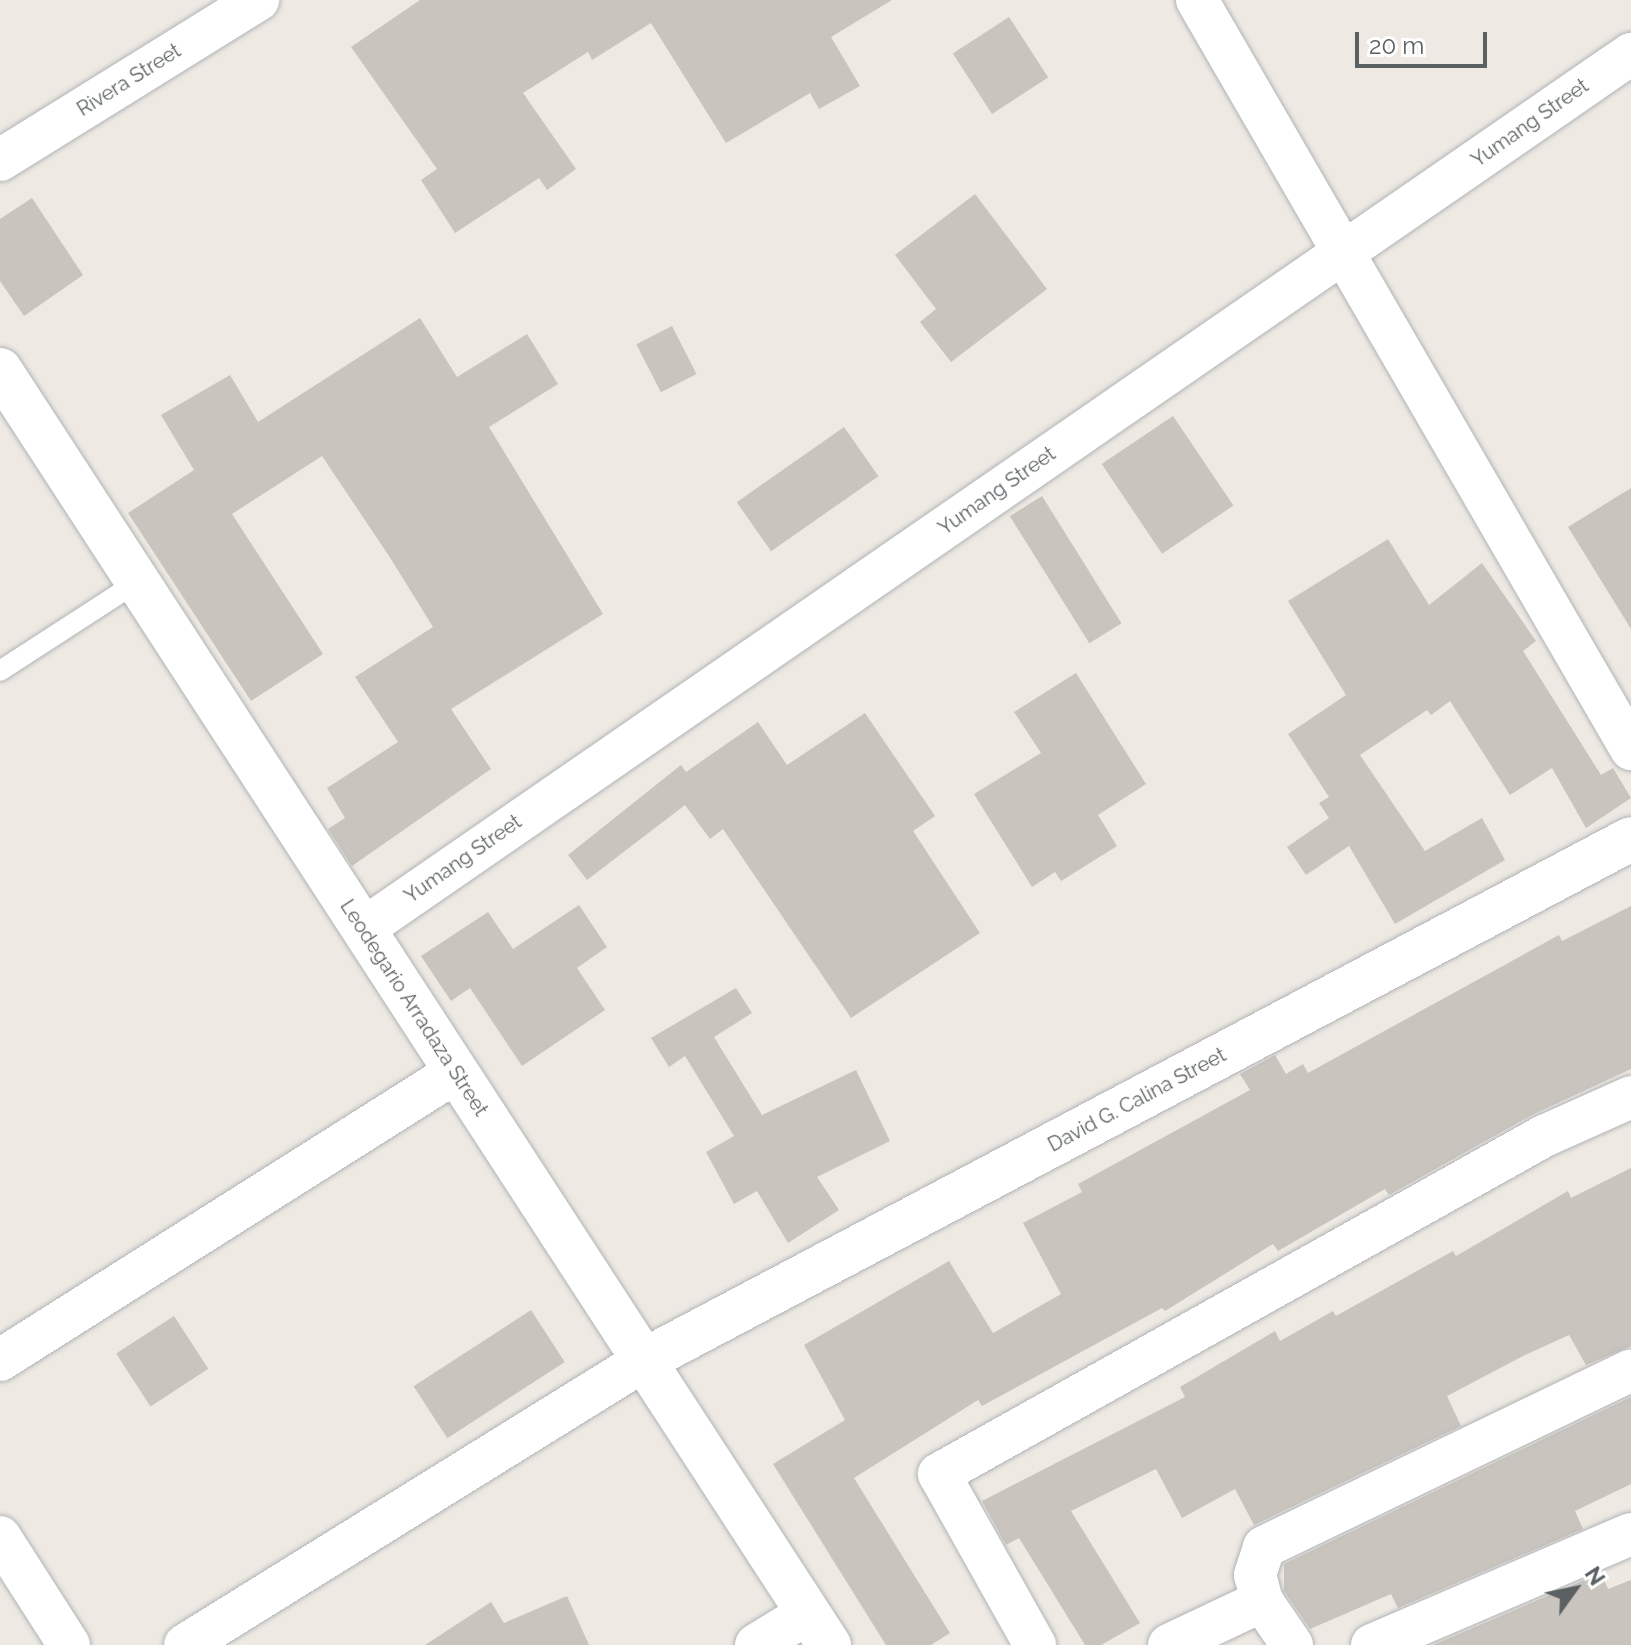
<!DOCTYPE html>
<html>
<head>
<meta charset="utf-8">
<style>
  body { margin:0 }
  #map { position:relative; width:1631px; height:1645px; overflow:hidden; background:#eee9e2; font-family:Raleway,sans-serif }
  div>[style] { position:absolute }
  .building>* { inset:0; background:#c9c4be; transform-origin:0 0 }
  .roads { filter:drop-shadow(0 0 2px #b0b4b8) drop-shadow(0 0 2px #b0b4b8) }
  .lane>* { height:20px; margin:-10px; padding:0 10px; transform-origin:10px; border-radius:10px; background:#fff }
  .street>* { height:42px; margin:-21px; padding:0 21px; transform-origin:21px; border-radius:21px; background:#fff }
  .secondary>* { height:44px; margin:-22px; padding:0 22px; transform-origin:22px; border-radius:22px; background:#fff }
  span { translate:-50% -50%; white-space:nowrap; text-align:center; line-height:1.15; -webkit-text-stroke:8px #fff; paint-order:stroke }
  .street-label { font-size:20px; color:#5b6063 }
  .north { position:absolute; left:1535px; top:1549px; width:80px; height:80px; -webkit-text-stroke:6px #fff; paint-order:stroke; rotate:57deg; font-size:22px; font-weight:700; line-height:32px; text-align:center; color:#5b6063 }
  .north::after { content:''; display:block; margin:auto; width:28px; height:36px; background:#5b6063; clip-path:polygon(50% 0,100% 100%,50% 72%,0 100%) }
  .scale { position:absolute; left:1355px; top:32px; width:132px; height:36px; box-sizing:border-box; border:4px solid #5b6063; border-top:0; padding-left:10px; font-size:24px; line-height:28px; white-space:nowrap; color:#5b6063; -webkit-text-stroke:6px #fff; paint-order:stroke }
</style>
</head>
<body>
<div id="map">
  <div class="building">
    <div style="clip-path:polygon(420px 0,892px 0,831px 37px,860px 86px,819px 109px,810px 93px,726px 143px,651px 23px,592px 60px,588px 52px,523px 93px,576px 169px,547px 190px,539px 178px,455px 233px,421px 180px,437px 169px,351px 47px)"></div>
    <div style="left:1009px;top:17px;width:72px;height:67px;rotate:57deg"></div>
    <div style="clip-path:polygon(975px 194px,1047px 289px,951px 362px,920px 322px,936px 309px,895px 255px)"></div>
    <div style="clip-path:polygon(32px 198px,83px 275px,24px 316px,0 281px,0 219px)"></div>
    <div style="clip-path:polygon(420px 318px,457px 377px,527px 334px,558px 384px,489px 427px,603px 614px,451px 709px,491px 769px,352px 866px,328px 829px,345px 818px,327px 788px,398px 742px,355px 677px,433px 627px,391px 559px,322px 456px,232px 514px,323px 654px,251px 701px,128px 513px,194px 470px,161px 415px,230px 375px,258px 422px)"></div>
    <div style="left:672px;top:326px;width:54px;height:40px;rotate:63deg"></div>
    <div style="left:1173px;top:416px;width:108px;height:86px;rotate:56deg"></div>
    <div style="left:844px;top:427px;width:60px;height:131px;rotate:55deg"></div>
    <div style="clip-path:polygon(1631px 488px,1631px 629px,1568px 527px)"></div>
    <div style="left:1042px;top:496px;width:150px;height:38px;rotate:58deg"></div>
    <div style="clip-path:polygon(1388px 539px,1429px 605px,1482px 563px,1536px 641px,1523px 651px,1601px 775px,1613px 768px,1631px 798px,1586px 828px,1552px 768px,1510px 795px,1450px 701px,1431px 715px,1427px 710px,1360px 755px,1425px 851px,1482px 818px,1505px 860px,1395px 924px,1349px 846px,1306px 875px,1287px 847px,1329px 818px,1319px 803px,1329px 797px,1288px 734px,1346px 695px,1288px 601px)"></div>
    <div style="clip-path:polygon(1076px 673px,1146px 784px,1098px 815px,1117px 846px,1061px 881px,1055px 872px,1032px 887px,974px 794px,1041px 753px,1014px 712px)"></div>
    <div style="clip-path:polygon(865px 713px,935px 816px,913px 831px,980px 933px,851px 1018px,723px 829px,710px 839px,685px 805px,587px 880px,568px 855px,681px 765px,686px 772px,758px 722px,787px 765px)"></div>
    <div style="clip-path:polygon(579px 905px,607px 947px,577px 968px,605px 1010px,522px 1066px,470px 988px,451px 1001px,421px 956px,488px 912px,513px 949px)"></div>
    <div style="clip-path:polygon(1631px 906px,1631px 1069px,1532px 1115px,1389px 1195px,1385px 1189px,1278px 1251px,1273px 1244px,1165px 1311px,1162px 1308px,982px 1406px,978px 1400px,854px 1478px,950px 1633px,931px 1645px,886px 1645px,773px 1464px,845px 1420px,804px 1345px,949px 1261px,993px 1333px,1061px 1294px,1023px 1223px,1082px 1192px,1078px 1184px,1250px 1090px,1240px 1074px,1275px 1055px,1286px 1074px,1303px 1064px,1308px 1073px,1559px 935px,1562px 941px)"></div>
    <div style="clip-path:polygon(736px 988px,752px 1013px,714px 1037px,762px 1115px,856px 1070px,890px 1141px,817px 1177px,839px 1210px,788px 1243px,757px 1191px,734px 1204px,706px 1152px,734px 1136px,685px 1056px,669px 1067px,651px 1038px)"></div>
    <div style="clip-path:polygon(1631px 1168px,1631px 1346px,1586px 1365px,1569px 1335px,1523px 1356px,1447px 1396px,1461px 1426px,1254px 1525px,1235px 1489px,1182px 1518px,1156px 1469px,1071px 1511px,1140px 1623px,1101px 1645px,1085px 1645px,1019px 1538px,1006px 1545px,982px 1501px,1185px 1397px,1180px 1387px,1275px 1331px,1280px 1341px,1333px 1311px,1336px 1316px,1453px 1251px,1456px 1256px,1568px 1191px,1571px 1198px)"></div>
    <div style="left:531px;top:1310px;width:62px;height:140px;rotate:57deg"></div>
    <div style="left:174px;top:1316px;width:63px;height:69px;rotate:57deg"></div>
    <div style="clip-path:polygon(1631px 1397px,1631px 1484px,1575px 1511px,1583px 1529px,1398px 1608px,1391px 1594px,1310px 1629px,1284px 1591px,1284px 1564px)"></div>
    <div style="clip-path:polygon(1601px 1573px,1608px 1589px,1631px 1580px,1631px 1645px,1433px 1645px)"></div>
    <div style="clip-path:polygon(567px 1596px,589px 1645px,425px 1645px,491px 1602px,504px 1623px)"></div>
  </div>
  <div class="roads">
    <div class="lane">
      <div style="left:0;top:671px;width:163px;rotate:-33deg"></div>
    </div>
    <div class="street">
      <div style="left:1197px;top:0;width:866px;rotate:59.91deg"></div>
      <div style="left:0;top:160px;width:304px;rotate:-31.8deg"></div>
      <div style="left:363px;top:929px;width:1541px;rotate:-34.61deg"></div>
      <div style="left:0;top:1360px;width:539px;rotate:-32.28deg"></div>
      <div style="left:0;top:1537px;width:128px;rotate:57.4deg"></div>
      <div style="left:185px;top:1645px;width:539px;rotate:-31.8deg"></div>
      <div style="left:756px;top:1645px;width:61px;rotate:-31.6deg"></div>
      <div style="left:1035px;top:1645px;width:196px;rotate:-119.3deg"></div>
      <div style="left:939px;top:1474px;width:693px;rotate:-29.19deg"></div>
      <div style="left:1544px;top:1136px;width:95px;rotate:-24.1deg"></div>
      <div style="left:1169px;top:1645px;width:103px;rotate:-25.3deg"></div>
      <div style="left:1292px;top:1645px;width:53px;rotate:-124.3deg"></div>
      <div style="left:1262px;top:1601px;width:27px;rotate:-105deg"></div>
      <div style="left:1255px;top:1575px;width:29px;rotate:-72deg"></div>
      <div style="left:1264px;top:1547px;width:407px;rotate:-25.7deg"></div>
      <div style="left:1372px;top:1645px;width:282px;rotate:-23.2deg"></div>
    </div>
    <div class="secondary">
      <div style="left:0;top:370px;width:1521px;rotate:56.97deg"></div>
      <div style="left:643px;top:1361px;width:1117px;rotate:-27.85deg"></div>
    </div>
  </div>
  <div class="street-label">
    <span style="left:129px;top:80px;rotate:-32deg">Rivera Street</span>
    <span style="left:1530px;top:123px;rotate:-35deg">Yumang Street</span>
    <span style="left:997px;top:491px;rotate:-35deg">Yumang Street</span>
    <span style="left:463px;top:859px;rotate:-35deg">Yumang Street</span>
    <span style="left:414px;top:1008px;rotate:57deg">Leodegario Arradaza Street</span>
    <span style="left:1137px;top:1100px;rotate:-28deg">David G. Calina Street</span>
  </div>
  <div class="north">N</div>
  <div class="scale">20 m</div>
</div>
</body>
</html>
